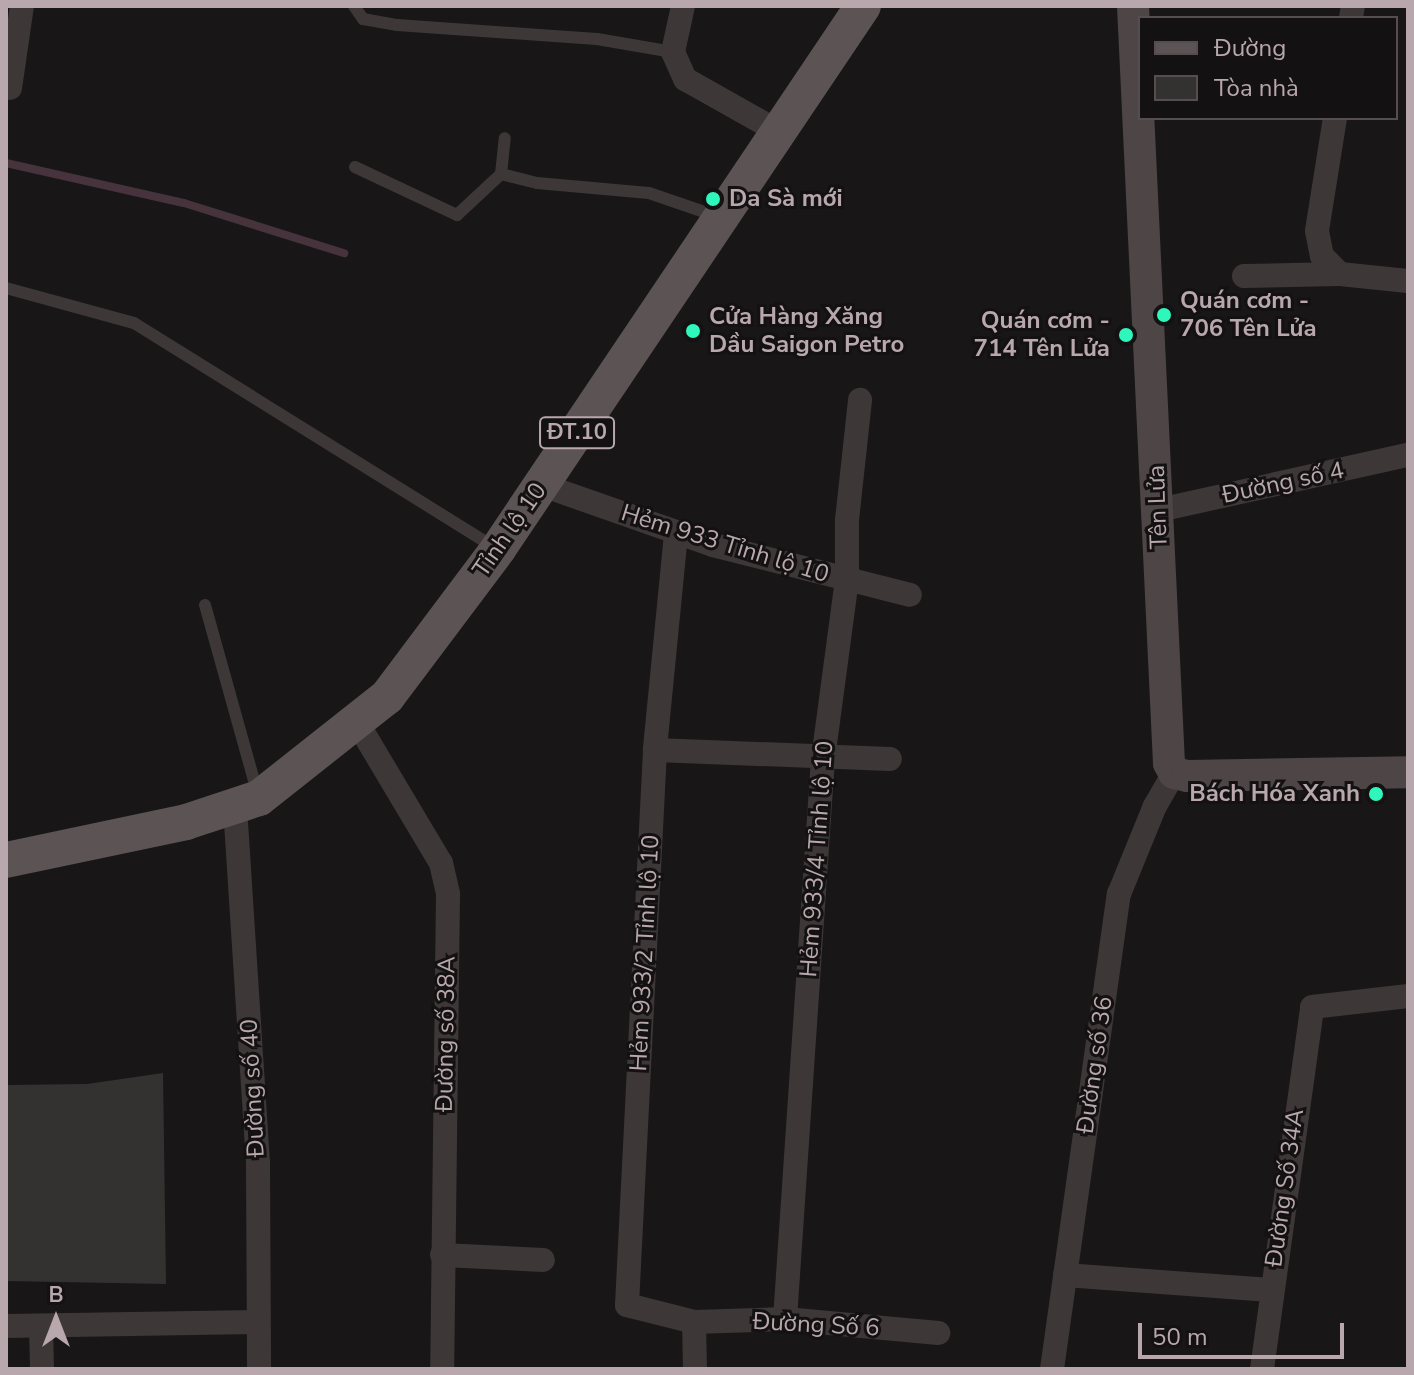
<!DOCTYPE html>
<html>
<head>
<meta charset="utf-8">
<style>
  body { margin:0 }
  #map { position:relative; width:1414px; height:1375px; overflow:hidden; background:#181616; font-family:"Nunito Sans",sans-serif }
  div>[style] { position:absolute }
  .stream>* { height:8px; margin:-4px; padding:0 4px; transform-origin:4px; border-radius:4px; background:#46333c }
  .building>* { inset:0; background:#343131 }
  .lane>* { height:12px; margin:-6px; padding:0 6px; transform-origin:6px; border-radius:6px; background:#3d3738 }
  .street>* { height:24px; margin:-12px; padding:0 12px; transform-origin:12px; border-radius:12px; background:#3d3738 }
  .secondary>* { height:32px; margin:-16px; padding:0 16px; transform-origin:16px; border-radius:16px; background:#4d4546 }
  .primary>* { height:36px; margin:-18px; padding:0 18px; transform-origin:18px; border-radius:18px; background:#5c5354 }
  .dots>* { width:22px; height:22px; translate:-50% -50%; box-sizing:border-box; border:4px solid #131111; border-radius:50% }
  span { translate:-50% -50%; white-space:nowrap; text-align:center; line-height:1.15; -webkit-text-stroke:6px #131111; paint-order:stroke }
  .shield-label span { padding:2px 6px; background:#131111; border:2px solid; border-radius:6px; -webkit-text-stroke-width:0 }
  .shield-label { font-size:22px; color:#b8a7ac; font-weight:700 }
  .poi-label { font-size:24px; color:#b8a7ac; font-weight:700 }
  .left { translate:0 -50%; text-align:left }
  .right { translate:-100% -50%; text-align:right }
  .street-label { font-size:24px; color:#b8a7ac }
  .frame { position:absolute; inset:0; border:8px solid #b8a7ac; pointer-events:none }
  .legend { position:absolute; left:1138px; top:16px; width:260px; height:104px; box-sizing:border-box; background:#131111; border:2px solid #554d4f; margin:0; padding:10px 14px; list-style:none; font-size:24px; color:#b8a7ac }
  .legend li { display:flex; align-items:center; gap:16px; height:40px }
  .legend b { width:40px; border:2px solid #554d4f }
  .north { position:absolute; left:16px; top:1279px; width:80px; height:80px; -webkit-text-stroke:6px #131111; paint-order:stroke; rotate:0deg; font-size:22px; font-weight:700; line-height:32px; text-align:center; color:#b8a7ac }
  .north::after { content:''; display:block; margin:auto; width:28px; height:36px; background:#b8a7ac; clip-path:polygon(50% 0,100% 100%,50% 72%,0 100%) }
  .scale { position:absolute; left:1138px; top:1323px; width:206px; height:36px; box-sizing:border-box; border:4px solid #b8a7ac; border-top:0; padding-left:10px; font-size:24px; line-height:28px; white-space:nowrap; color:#b8a7ac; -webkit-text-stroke:6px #131111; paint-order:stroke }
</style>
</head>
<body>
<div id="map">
  <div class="stream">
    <div style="left:6px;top:163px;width:182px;rotate:12.7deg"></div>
    <div style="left:184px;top:203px;width:168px;rotate:17.4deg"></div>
  </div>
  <div class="building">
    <div style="clip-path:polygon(163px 1073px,166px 1284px,6px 1281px,6px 1085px,87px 1084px)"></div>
  </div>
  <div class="lane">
    <div style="left:354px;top:6px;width:16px;rotate:55deg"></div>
    <div style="left:363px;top:19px;width:35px;rotate:10deg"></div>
    <div style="left:397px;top:25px;width:200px;rotate:4deg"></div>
    <div style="left:597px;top:39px;width:77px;rotate:9.7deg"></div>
    <div style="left:355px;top:167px;width:113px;rotate:25.2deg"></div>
    <div style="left:457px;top:215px;width:60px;rotate:-43deg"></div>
    <div style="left:501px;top:174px;width:37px;rotate:14deg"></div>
    <div style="left:537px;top:183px;width:112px;rotate:5.1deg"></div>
    <div style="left:649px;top:193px;width:74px;rotate:18.9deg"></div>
    <div style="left:501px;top:174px;width:36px;rotate:-84deg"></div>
    <div style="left:6px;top:288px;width:133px;rotate:15.3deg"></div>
    <div style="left:134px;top:323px;width:425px;rotate:31.9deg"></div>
    <div style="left:205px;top:605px;width:197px;rotate:74.4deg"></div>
  </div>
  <div class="street">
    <div style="left:683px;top:6px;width:47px;rotate:102.3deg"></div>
    <div style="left:673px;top:52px;width:30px;rotate:66deg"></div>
    <div style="left:685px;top:79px;width:108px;rotate:29.4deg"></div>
    <div style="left:1351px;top:18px;width:12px;rotate:-81deg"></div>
    <div style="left:10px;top:88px;width:83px;rotate:-81.7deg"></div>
    <div style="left:1335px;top:118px;width:114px;rotate:99.1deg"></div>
    <div style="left:1317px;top:231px;width:25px;rotate:79deg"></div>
    <div style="left:1322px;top:256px;width:25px;rotate:45deg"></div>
    <div style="left:1340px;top:274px;width:68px;rotate:5.9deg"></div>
    <div style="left:1244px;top:276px;width:96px;rotate:-1.2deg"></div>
    <div style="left:542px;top:485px;width:181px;rotate:19.3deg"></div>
    <div style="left:713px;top:545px;width:203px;rotate:14.2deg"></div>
    <div style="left:1159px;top:510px;width:255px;rotate:-12.5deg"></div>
    <div style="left:676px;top:534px;width:217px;rotate:95.6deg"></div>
    <div style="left:655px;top:750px;width:556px;rotate:92.89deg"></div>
    <div style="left:627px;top:1305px;width:69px;rotate:14.2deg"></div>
    <div style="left:694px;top:1322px;width:91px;rotate:-1.9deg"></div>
    <div style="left:785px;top:1319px;width:154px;rotate:5.2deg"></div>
    <div style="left:358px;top:724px;width:162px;rotate:59.2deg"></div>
    <div style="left:441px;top:863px;width:32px;rotate:77deg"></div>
    <div style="left:448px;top:894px;width:475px;rotate:90.7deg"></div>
    <div style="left:655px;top:750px;width:235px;rotate:2.2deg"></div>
    <div style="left:235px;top:807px;width:357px;rotate:86.3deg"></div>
    <div style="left:258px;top:1163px;width:206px;rotate:89.7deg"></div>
    <div style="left:442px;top:1255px;width:101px;rotate:2.8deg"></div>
    <div style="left:1065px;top:1275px;width:206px;rotate:4.2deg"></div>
    <div style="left:785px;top:1319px;width:561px;rotate:-86.12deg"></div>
    <div style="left:823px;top:759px;width:181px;rotate:-82.4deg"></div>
    <div style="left:847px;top:580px;width:60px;rotate:-90deg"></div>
    <div style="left:847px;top:520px;width:121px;rotate:-83.8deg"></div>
    <div style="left:694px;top:1322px;width:47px;rotate:88.8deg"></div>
    <div style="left:6px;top:1326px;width:252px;rotate:-0.9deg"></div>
    <div style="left:41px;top:1327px;width:42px;rotate:88.6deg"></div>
    <div style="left:1052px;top:1369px;width:480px;rotate:-82deg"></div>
    <div style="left:1119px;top:894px;width:95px;rotate:-67.8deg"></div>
    <div style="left:1155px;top:806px;width:38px;rotate:-60deg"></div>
    <div style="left:1262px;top:1369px;width:365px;rotate:-82.1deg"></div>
    <div style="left:1312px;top:1007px;width:97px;rotate:-6.5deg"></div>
  </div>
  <div class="secondary">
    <div style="left:1133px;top:6px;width:758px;rotate:87.28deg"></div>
    <div style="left:1169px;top:763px;width:11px;rotate:63deg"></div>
    <div style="left:1174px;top:773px;width:13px;rotate:13deg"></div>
    <div style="left:1187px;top:776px;width:221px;rotate:-1deg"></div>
  </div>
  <div class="primary">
    <div style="left:6px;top:860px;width:184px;rotate:-11.9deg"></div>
    <div style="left:186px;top:822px;width:77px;rotate:-18.2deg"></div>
    <div style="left:259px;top:798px;width:163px;rotate:-38.3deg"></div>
    <div style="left:387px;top:697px;width:185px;rotate:-53.1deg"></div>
    <div style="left:498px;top:549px;width:654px;rotate:-56.09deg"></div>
  </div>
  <div class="dots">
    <div style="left:713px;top:199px;background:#2ff7bb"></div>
    <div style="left:1164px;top:315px;background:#2ff7bb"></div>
    <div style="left:693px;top:331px;background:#2ff7bb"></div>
    <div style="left:1126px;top:335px;background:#2ff7bb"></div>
    <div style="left:1376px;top:794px;background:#2ff7bb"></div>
  </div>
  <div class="shield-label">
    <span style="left:577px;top:433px">ĐT.10</span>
  </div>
  <div class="poi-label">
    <span class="left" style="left:729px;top:199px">Da Sà mới</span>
    <span class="left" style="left:1180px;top:315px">Quán cơm -<br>706 Tên Lửa</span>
    <span class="left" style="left:709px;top:331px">Cửa Hàng Xăng<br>Dầu Saigon Petro</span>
    <span class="right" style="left:1110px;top:335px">Quán cơm -<br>714 Tên Lửa</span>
    <span class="right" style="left:1360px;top:794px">Bách Hóa Xanh</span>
  </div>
  <div class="street-label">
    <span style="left:1283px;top:483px;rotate:-12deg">Đường số 4</span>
    <span style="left:1158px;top:507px;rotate:-92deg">Tên Lửa</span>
    <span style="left:510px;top:530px;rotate:-55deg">Tỉnh lộ 10</span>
    <span style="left:725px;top:544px;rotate:17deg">Hẻm 933 Tỉnh lộ 10</span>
    <span style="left:817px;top:859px;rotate:-86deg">Hẻm 933/4 Tỉnh lộ 10</span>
    <span style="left:645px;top:953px;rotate:-87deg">Hẻm 933/2 Tỉnh lộ 10</span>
    <span style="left:446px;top:1034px;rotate:-89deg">Đường số 38A</span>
    <span style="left:1095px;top:1065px;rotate:-82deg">Đường số 36</span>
    <span style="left:253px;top:1088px;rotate:-93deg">Đường số 40</span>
    <span style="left:1285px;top:1188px;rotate:-82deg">Đường Số 34A</span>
    <span style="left:816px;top:1325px;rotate:3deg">Đường Số 6</span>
  </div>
  <div class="frame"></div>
  <ul class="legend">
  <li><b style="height:10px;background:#5c5354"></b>Đường</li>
  <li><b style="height:22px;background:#343131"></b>Tòa nhà</li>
  </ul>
  <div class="north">B</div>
  <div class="scale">50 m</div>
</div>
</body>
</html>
